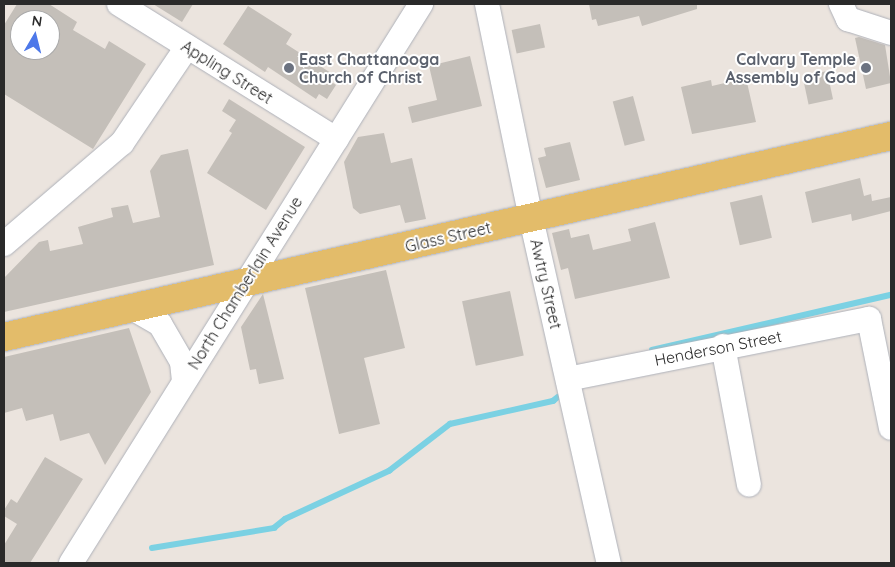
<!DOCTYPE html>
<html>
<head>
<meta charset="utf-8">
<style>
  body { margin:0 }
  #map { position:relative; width:895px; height:567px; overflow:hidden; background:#ebe4de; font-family:Quicksand,sans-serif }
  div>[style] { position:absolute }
  .stream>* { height:5.5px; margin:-2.75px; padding:0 2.75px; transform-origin:2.75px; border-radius:2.75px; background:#7bd1e3 }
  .building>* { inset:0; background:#c4bfb9; transform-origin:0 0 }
  .roads { filter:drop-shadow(0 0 1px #aeb1b9) drop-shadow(0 0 1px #aeb1b9) }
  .minor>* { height:24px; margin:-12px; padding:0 12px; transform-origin:12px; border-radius:12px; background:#fff }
  .major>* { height:28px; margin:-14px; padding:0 14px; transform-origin:14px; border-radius:14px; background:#e3bc6a }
  .dots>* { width:14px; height:14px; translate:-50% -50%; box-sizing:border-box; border:2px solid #fff; border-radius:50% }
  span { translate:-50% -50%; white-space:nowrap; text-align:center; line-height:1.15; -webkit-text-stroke:4px #fff; paint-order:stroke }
  .worship-label { font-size:16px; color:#5b616d; font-weight:700 }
  .left { translate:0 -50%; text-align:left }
  .right { translate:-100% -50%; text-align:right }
  .street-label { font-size:16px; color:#2a2a2a }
  .frame { position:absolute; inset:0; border:5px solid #2a2a2a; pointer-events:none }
  .north { position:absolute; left:10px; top:10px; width:50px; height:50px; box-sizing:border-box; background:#fff; border:1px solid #aaa; border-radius:50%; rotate:8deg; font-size:14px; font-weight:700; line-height:20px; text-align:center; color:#2a2a2a }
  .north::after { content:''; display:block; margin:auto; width:18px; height:22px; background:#4d78e9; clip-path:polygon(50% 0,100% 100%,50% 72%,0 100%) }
</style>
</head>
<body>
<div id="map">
  <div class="stream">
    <div style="left:652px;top:350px;width:245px;rotate:-13deg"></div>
    <div style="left:152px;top:548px;width:124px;rotate:-9.3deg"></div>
    <div style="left:274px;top:528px;width:14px;rotate:-39deg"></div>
    <div style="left:285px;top:519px;width:115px;rotate:-24.8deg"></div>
    <div style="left:389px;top:471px;width:77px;rotate:-37.6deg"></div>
    <div style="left:450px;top:424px;width:106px;rotate:-12.6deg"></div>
    <div style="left:553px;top:401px;width:6px;rotate:-39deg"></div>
  </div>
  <div class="building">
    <div style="clip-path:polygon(evenodd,17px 4px,49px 4px,77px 22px,73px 30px,105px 49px,109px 41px,146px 64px,93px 149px,4px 94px,4px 25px,17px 4px,20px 20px,50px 20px,50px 50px,20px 50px,20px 20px)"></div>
    <div style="clip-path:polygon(153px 4px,193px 4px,182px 22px)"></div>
    <div style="clip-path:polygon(589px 4px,697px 4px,697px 9px,642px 26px,639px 16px,598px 26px,596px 19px,592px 20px)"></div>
    <div style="clip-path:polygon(248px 6px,292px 34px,286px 44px,334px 75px,330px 81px,336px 85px,327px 99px,319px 94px,316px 99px,268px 67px,265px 72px,223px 44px)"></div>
    <div style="left:540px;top:24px;width:24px;height:29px;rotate:78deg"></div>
    <div style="clip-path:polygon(859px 37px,885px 45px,891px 83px,866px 89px,855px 38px)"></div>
    <div style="clip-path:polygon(470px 56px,482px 106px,412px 123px,408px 107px,437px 100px,429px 66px)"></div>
    <div style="left:827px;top:71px;width:29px;height:25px;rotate:78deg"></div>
    <div style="clip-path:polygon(746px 78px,756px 122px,692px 134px,681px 87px,711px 80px,712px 86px)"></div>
    <div style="left:633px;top:96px;width:46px;height:21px;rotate:75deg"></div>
    <div style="clip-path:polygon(229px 99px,305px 147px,266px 210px,207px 173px,232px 133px,229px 131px,236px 120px,222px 111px)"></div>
    <div style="clip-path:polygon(384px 133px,391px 163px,412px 158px,426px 219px,405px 223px,400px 205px,360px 214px,353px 208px,344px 162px,358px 137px)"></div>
    <div style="clip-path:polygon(570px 142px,580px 180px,546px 188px,538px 158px,546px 156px,544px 148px)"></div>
    <div style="clip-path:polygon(188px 149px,214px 265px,4px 312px,4px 278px,39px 242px,48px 240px,50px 251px,83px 244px,78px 227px,113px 217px,111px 208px,128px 205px,133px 223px,160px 217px,150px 171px,161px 155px)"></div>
    <div style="clip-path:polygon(860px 178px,864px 196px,871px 194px,872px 201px,891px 197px,891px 211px,852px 221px,851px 214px,812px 223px,805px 192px)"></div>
    <div style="left:762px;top:195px;width:44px;height:33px;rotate:77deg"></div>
    <div style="clip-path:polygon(655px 222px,670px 278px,575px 299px,568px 268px,561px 270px,552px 233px,569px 229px,571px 238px,589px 234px,593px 250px,631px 241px,628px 229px)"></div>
    <div style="clip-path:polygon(386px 270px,405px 348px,364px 358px,380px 424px,339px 434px,305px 288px)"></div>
    <div style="left:510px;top:291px;width:66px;height:49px;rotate:78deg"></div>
    <div style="clip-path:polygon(263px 294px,284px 379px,259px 384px,256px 369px,250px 370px,241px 327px)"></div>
    <div style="clip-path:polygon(129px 328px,151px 392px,105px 465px,89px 433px,60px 441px,53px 414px,26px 421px,22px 408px,4px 413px,4px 357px)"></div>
    <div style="clip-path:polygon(45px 457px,83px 479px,30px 563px,4px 563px,4px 545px,17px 524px,4px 516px,4px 510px,11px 499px,17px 503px)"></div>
  </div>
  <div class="roads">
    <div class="minor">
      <div style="left:119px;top:4px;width:256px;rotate:31.9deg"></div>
      <div style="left:487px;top:4px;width:218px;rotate:78.4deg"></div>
      <div style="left:531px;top:218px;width:354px;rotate:77.3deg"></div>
      <div style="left:841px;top:4px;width:17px;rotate:65deg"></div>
      <div style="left:848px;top:19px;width:45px;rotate:18deg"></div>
      <div style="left:4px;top:244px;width:155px;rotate:-40.6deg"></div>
      <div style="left:122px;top:143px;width:116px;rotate:-55.9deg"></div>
      <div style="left:134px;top:309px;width:30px;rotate:30deg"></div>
      <div style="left:160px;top:324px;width:44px;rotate:59.9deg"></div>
      <div style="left:182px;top:362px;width:18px;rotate:84deg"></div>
      <div style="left:723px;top:346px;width:141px;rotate:79.4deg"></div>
      <div style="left:568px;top:379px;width:307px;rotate:-11.3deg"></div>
      <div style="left:869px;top:319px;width:111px;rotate:78.6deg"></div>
      <div style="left:71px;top:563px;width:660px;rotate:-57.95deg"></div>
    </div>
    <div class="major">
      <div style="left:4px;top:337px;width:909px;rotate:-12.77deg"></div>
    </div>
  </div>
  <div class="dots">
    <div style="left:289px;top:68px;background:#6b7280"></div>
    <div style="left:866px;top:68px;background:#6b7280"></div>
  </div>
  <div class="worship-label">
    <span class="left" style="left:299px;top:68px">East Chattanooga<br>Church of Christ</span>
    <span class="right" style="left:856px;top:68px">Calvary Temple<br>Assembly of God</span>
  </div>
  <div class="street-label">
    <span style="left:227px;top:72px;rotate:32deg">Appling Street</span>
    <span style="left:448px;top:237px;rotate:-13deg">Glass Street</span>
    <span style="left:245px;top:283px;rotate:-58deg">North Chamberlain Avenue</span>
    <span style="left:546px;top:284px;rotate:77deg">Awtry Street</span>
    <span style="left:718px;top:348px;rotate:-11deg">Henderson Street</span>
  </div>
  <div class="frame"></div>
  <div class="north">N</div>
</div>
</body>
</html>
